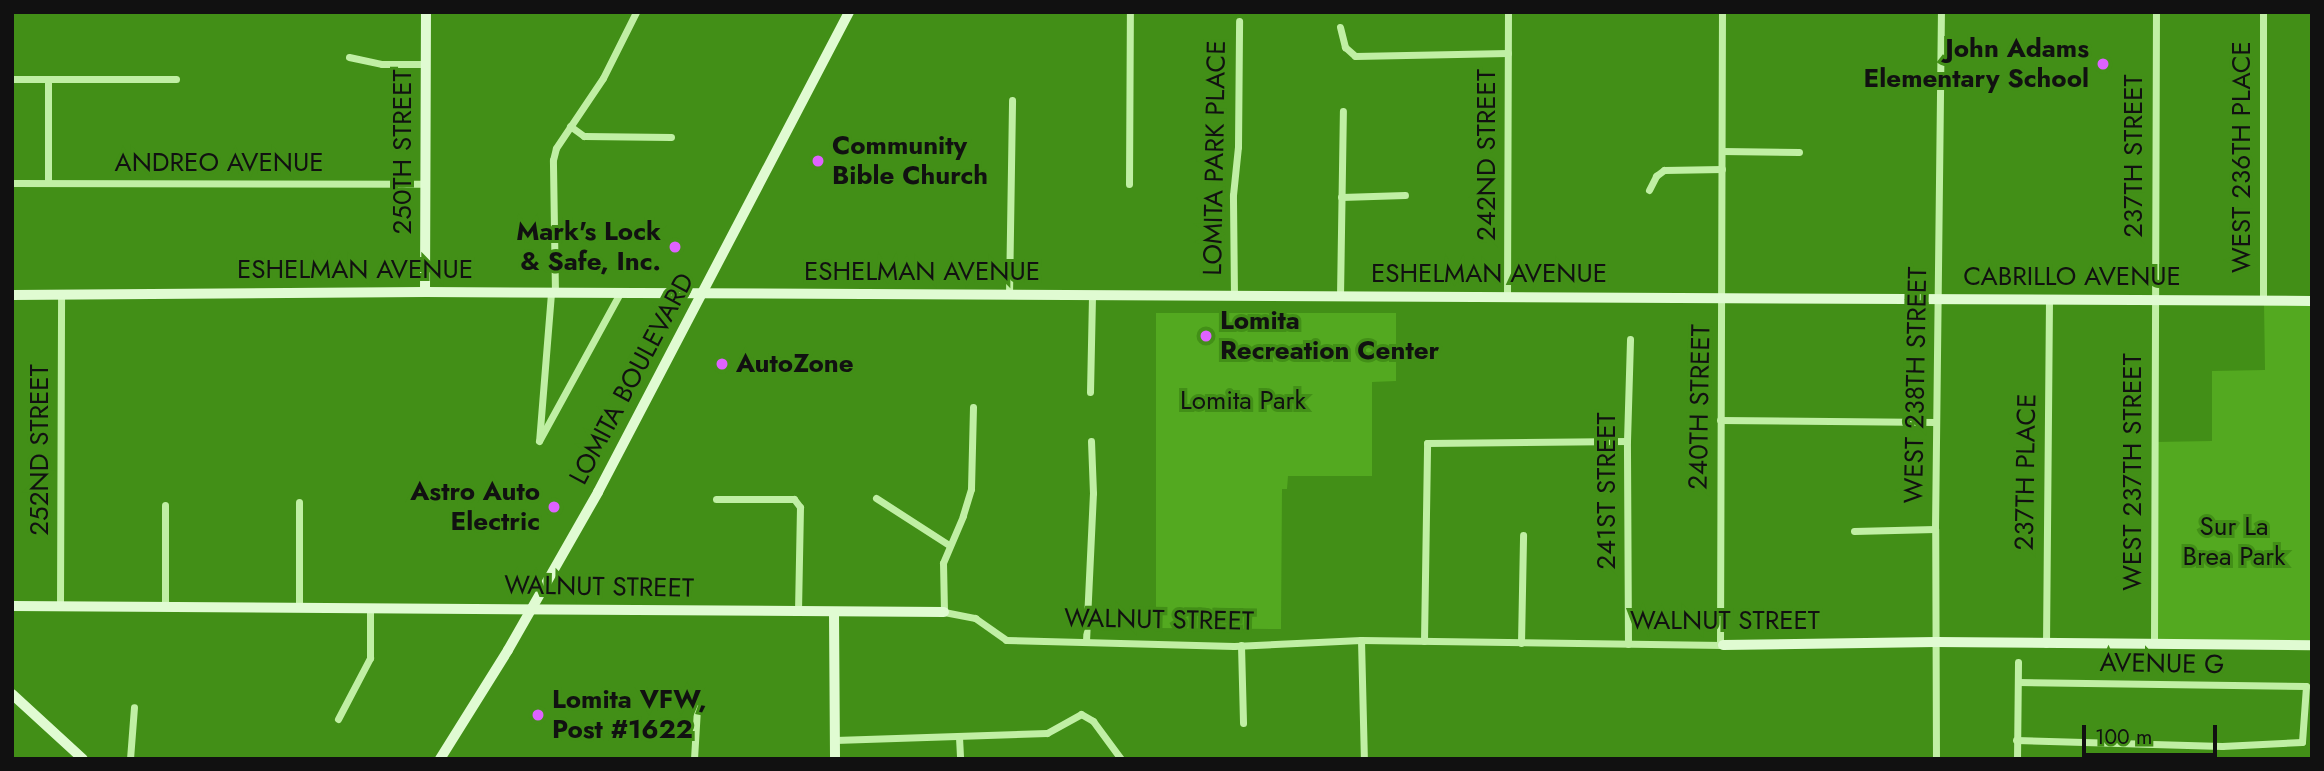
<!DOCTYPE html>
<html>
<head>
<meta charset="utf-8">
<style>
  body { margin:0 }
  #map { position:relative; width:2324px; height:771px; overflow:hidden; background:#428f17; font-family:Jost,sans-serif }
  div>[style] { position:absolute }
  .green>* { inset:0; background:#53a920 }
  .street>* { height:7px; margin:-3.5px; padding:0 3.5px; transform-origin:3.5px; border-radius:3.5px; background:#c0efa4 }
  .secondary>* { height:10px; margin:-5px; padding:0 5px; transform-origin:5px; border-radius:5px; background:#e0fbd2 }
  .dots>* { width:19px; height:19px; translate:-50% -50%; box-sizing:border-box; border:4px solid #428f17; border-radius:50% }
  span { translate:-50% -50%; white-space:nowrap; text-align:center; line-height:1.15; -webkit-text-stroke:6px #428f17; paint-order:stroke }
  .poi-label { font-size:26px; color:#111; font-weight:700 }
  .right { translate:-100% -50%; text-align:right }
  .left { translate:0 -50%; text-align:left }
  .street-label { font-size:26px; color:#111 }
  .park-label { font-size:26px; color:#111 }
  .frame { position:absolute; inset:0; border:14px solid #111; pointer-events:none }
  .scale { position:absolute; left:2082px; top:725px; width:135px; height:32px; box-sizing:border-box; border:4px solid #111; border-top:0; padding-left:9px; font-size:21px; line-height:24px; white-space:nowrap; color:#111; -webkit-text-stroke:5px #428f17; paint-order:stroke }
</style>
</head>
<body>
<div id="map">
  <div class="green">
    <div style="clip-path:polygon(2264px 304px,2312px 304px,2312px 644px,2156px 643px,2155px 442px,2212px 441px,2212px 371px,2265px 370px)"></div>
    <div style="clip-path:polygon(1156px 313px,1396px 313px,1396px 381px,1372px 382px,1372px 476px,1288px 476px,1287px 489px,1282px 489px,1281px 629px,1156px 628px)"></div>
  </div>
  <div class="street">
    <div style="left:2263px;top:12px;width:289px;rotate:90deg"></div>
    <div style="left:1340px;top:27px;width:21px;rotate:76deg"></div>
    <div style="left:1345px;top:47px;width:13px;rotate:42deg"></div>
    <div style="left:1355px;top:56px;width:153px;rotate:-1.1deg"></div>
    <div style="left:349px;top:57px;width:34px;rotate:12deg"></div>
    <div style="left:382px;top:64px;width:44px"></div>
    <div style="left:12px;top:79px;width:164px"></div>
    <div style="left:48px;top:79px;width:104px;rotate:90deg"></div>
    <div style="left:570px;top:126px;width:17px;rotate:36deg"></div>
    <div style="left:584px;top:136px;width:87px;rotate:0.7deg"></div>
    <div style="left:1722px;top:151px;width:77px;rotate:0.7deg"></div>
    <div style="left:12px;top:183px;width:413px;rotate:0.1deg"></div>
    <div style="left:1129px;top:184px;width:172px;rotate:-89.7deg"></div>
    <div style="left:1649px;top:190px;width:16px;rotate:-63deg"></div>
    <div style="left:1656px;top:176px;width:10px;rotate:-37deg"></div>
    <div style="left:1664px;top:170px;width:58px;rotate:-1deg"></div>
    <div style="left:1341px;top:197px;width:64px;rotate:-1.8deg"></div>
    <div style="left:551px;top:293px;width:148px;rotate:94.6deg"></div>
    <div style="left:539px;top:441px;width:169px;rotate:-61.3deg"></div>
    <div style="left:555px;top:293px;width:133px;rotate:-90.9deg"></div>
    <div style="left:553px;top:160px;width:12px;rotate:-76deg"></div>
    <div style="left:556px;top:148px;width:84px;rotate:-56.1deg"></div>
    <div style="left:603px;top:78px;width:74px;rotate:-63.4deg"></div>
    <div style="left:1009px;top:295px;width:195px;rotate:-89.1deg"></div>
    <div style="left:1234px;top:296px;width:101px;rotate:-90.6deg"></div>
    <div style="left:1233px;top:195px;width:48px;rotate:-84.1deg"></div>
    <div style="left:1238px;top:147px;width:126px;rotate:-89.5deg"></div>
    <div style="left:1340px;top:296px;width:185px;rotate:-89.1deg"></div>
    <div style="left:1507px;top:297px;width:285px;rotate:-89.8deg"></div>
    <div style="left:1090px;top:392px;width:97px;rotate:-88.8deg"></div>
    <div style="left:973px;top:407px;width:82px;rotate:91.4deg"></div>
    <div style="left:971px;top:489px;width:28px;rotate:107deg"></div>
    <div style="left:963px;top:516px;width:51px;rotate:113.1deg"></div>
    <div style="left:943px;top:563px;width:49px;rotate:88.8deg"></div>
    <div style="left:944px;top:612px;width:32px;rotate:11deg"></div>
    <div style="left:975px;top:618px;width:38px;rotate:35deg"></div>
    <div style="left:1006px;top:640px;width:228px;rotate:1.5deg"></div>
    <div style="left:1234px;top:646px;width:127px;rotate:-2.7deg"></div>
    <div style="left:1361px;top:640px;width:362px;rotate:0.8deg"></div>
    <div style="left:1720px;top:420px;width:215px;rotate:0.5deg"></div>
    <div style="left:876px;top:498px;width:87px;rotate:32.8deg"></div>
    <div style="left:716px;top:499px;width:78px"></div>
    <div style="left:794px;top:499px;width:10px;rotate:53deg"></div>
    <div style="left:800px;top:507px;width:104px;rotate:91.1deg"></div>
    <div style="left:165px;top:505px;width:102px;rotate:90deg"></div>
    <div style="left:1854px;top:531px;width:81px;rotate:-1.4deg"></div>
    <div style="left:60px;top:606px;width:311px;rotate:-89.8deg"></div>
    <div style="left:299px;top:608px;width:106px;rotate:-90deg"></div>
    <div style="left:1361px;top:640px;width:119px;rotate:88.6deg"></div>
    <div style="left:1086px;top:641px;width:148px;rotate:-87.3deg"></div>
    <div style="left:1093px;top:493px;width:52px;rotate:-92.2deg"></div>
    <div style="left:1424px;top:641px;width:198px;rotate:-89.1deg"></div>
    <div style="left:1427px;top:443px;width:200px;rotate:-0.6deg"></div>
    <div style="left:1521px;top:643px;width:108px;rotate:-88.9deg"></div>
    <div style="left:1628px;top:644px;width:203px;rotate:-90.3deg"></div>
    <div style="left:1627px;top:441px;width:102px;rotate:-88.3deg"></div>
    <div style="left:2046px;top:644px;width:344px;rotate:-89.5deg"></div>
    <div style="left:2154px;top:644px;width:632px;rotate:-89.82deg"></div>
    <div style="left:1241px;top:645px;width:78px;rotate:88.5deg"></div>
    <div style="left:1720px;top:645px;width:633px;rotate:-89.82deg"></div>
    <div style="left:338px;top:719px;width:69px;rotate:-62.3deg"></div>
    <div style="left:370px;top:658px;width:50px;rotate:-90deg"></div>
    <div style="left:959px;top:737px;width:22px;rotate:87deg"></div>
    <div style="left:835px;top:740px;width:212px;rotate:-1.9deg"></div>
    <div style="left:1047px;top:733px;width:39px;rotate:-29deg"></div>
    <div style="left:1081px;top:714px;width:14px;rotate:30deg"></div>
    <div style="left:1093px;top:721px;width:47px;rotate:53.6deg"></div>
    <div style="left:2016px;top:740px;width:206px;rotate:1.7deg"></div>
    <div style="left:2222px;top:746px;width:80px;rotate:-2.9deg"></div>
    <div style="left:2302px;top:742px;width:56px;rotate:-85.9deg"></div>
    <div style="left:2306px;top:686px;width:288px;rotate:-179.2deg"></div>
    <div style="left:130px;top:759px;width:52px;rotate:-85.6deg"></div>
    <div style="left:694px;top:759px;width:51px;rotate:-86.6deg"></div>
    <div style="left:1936px;top:759px;width:230px;rotate:-90.2deg"></div>
    <div style="left:1935px;top:529px;width:517px;rotate:-89.34deg"></div>
    <div style="left:2017px;top:759px;width:97px;rotate:-89.4deg"></div>
  </div>
  <div class="secondary">
    <div style="left:425px;top:292px;width:280px;rotate:-89.8deg"></div>
    <div style="left:12px;top:295px;width:413px;rotate:-0.4deg"></div>
    <div style="left:425px;top:292px;width:1887px;rotate:0.27deg"></div>
    <div style="left:12px;top:606px;width:932px;rotate:0.37deg"></div>
    <div style="left:834px;top:612px;width:147px;rotate:89.6deg"></div>
    <div style="left:1723px;top:645px;width:213px;rotate:-0.8deg"></div>
    <div style="left:1936px;top:642px;width:376px;rotate:0.5deg"></div>
    <div style="left:12px;top:694px;width:96px;rotate:42.5deg"></div>
    <div style="left:440px;top:759px;width:128px;rotate:-58deg"></div>
    <div style="left:508px;top:650px;width:182px;rotate:-60.3deg"></div>
    <div style="left:598px;top:492px;width:542px;rotate:-62.39deg"></div>
  </div>
  <div class="dots">
    <div style="left:2103px;top:64px;background:#de62ff"></div>
    <div style="left:818px;top:161px;background:#de62ff"></div>
    <div style="left:675px;top:247px;background:#de62ff"></div>
    <div style="left:1206px;top:336px;background:#de62ff"></div>
    <div style="left:722px;top:364px;background:#de62ff"></div>
    <div style="left:554px;top:507px;background:#de62ff"></div>
    <div style="left:538px;top:715px;background:#de62ff"></div>
  </div>
  <div class="poi-label">
    <span class="right" style="left:2089px;top:64px">John Adams<br>Elementary School</span>
    <span class="left" style="left:832px;top:161px">Community<br>Bible Church</span>
    <span class="right" style="left:661px;top:247px">Mark's Lock<br>&amp; Safe, Inc.</span>
    <span class="left" style="left:1220px;top:336px">Lomita<br>Recreation Center</span>
    <span class="left" style="left:736px;top:364px">AutoZone</span>
    <span class="right" style="left:540px;top:507px">Astro Auto<br>Electric</span>
    <span class="left" style="left:552px;top:715px">Lomita VFW,<br>Post #1622</span>
  </div>
  <div class="street-label">
    <span style="left:403px;top:152px;rotate:-90deg">250TH STREET</span>
    <span style="left:1487px;top:155px;rotate:-90deg">242ND STREET</span>
    <span style="left:2134px;top:156px;rotate:-90deg">237TH STREET</span>
    <span style="left:2242px;top:157px;rotate:-90deg">WEST 236TH PLACE</span>
    <span style="left:1215px;top:158px;rotate:-89deg">LOMITA PARK PLACE</span>
    <span style="left:219px;top:163px">ANDREO AVENUE</span>
    <span style="left:355px;top:270px">ESHELMAN AVENUE</span>
    <span style="left:922px;top:272px">ESHELMAN AVENUE</span>
    <span style="left:1489px;top:274px">ESHELMAN AVENUE</span>
    <span style="left:2072px;top:277px">CABRILLO AVENUE</span>
    <span style="left:632px;top:379px;rotate:-62deg">LOMITA BOULEVARD</span>
    <span style="left:1916px;top:385px;rotate:-89deg">WEST 238TH STREET</span>
    <span style="left:1700px;top:407px;rotate:-89deg">240TH STREET</span>
    <span style="left:40px;top:450px;rotate:-90deg">252ND STREET</span>
    <span style="left:2026px;top:472px;rotate:-89deg">237TH PLACE</span>
    <span style="left:2133px;top:472px;rotate:-90deg">WEST 237TH STREET</span>
    <span style="left:1607px;top:491px;rotate:-90deg">241ST STREET</span>
    <span style="left:599px;top:587px;rotate:1deg">WALNUT STREET</span>
    <span style="left:1159px;top:620px;rotate:1deg">WALNUT STREET</span>
    <span style="left:1725px;top:621px">WALNUT STREET</span>
    <span style="left:2162px;top:664px;rotate:1deg">AVENUE G</span>
  </div>
  <div class="park-label">
    <span style="left:1243px;top:401px">Lomita Park</span>
    <span style="left:2234px;top:542px">Sur La<br>Brea Park</span>
  </div>
  <div class="frame"></div>
  <div class="scale">100 m</div>
</div>
</body>
</html>
